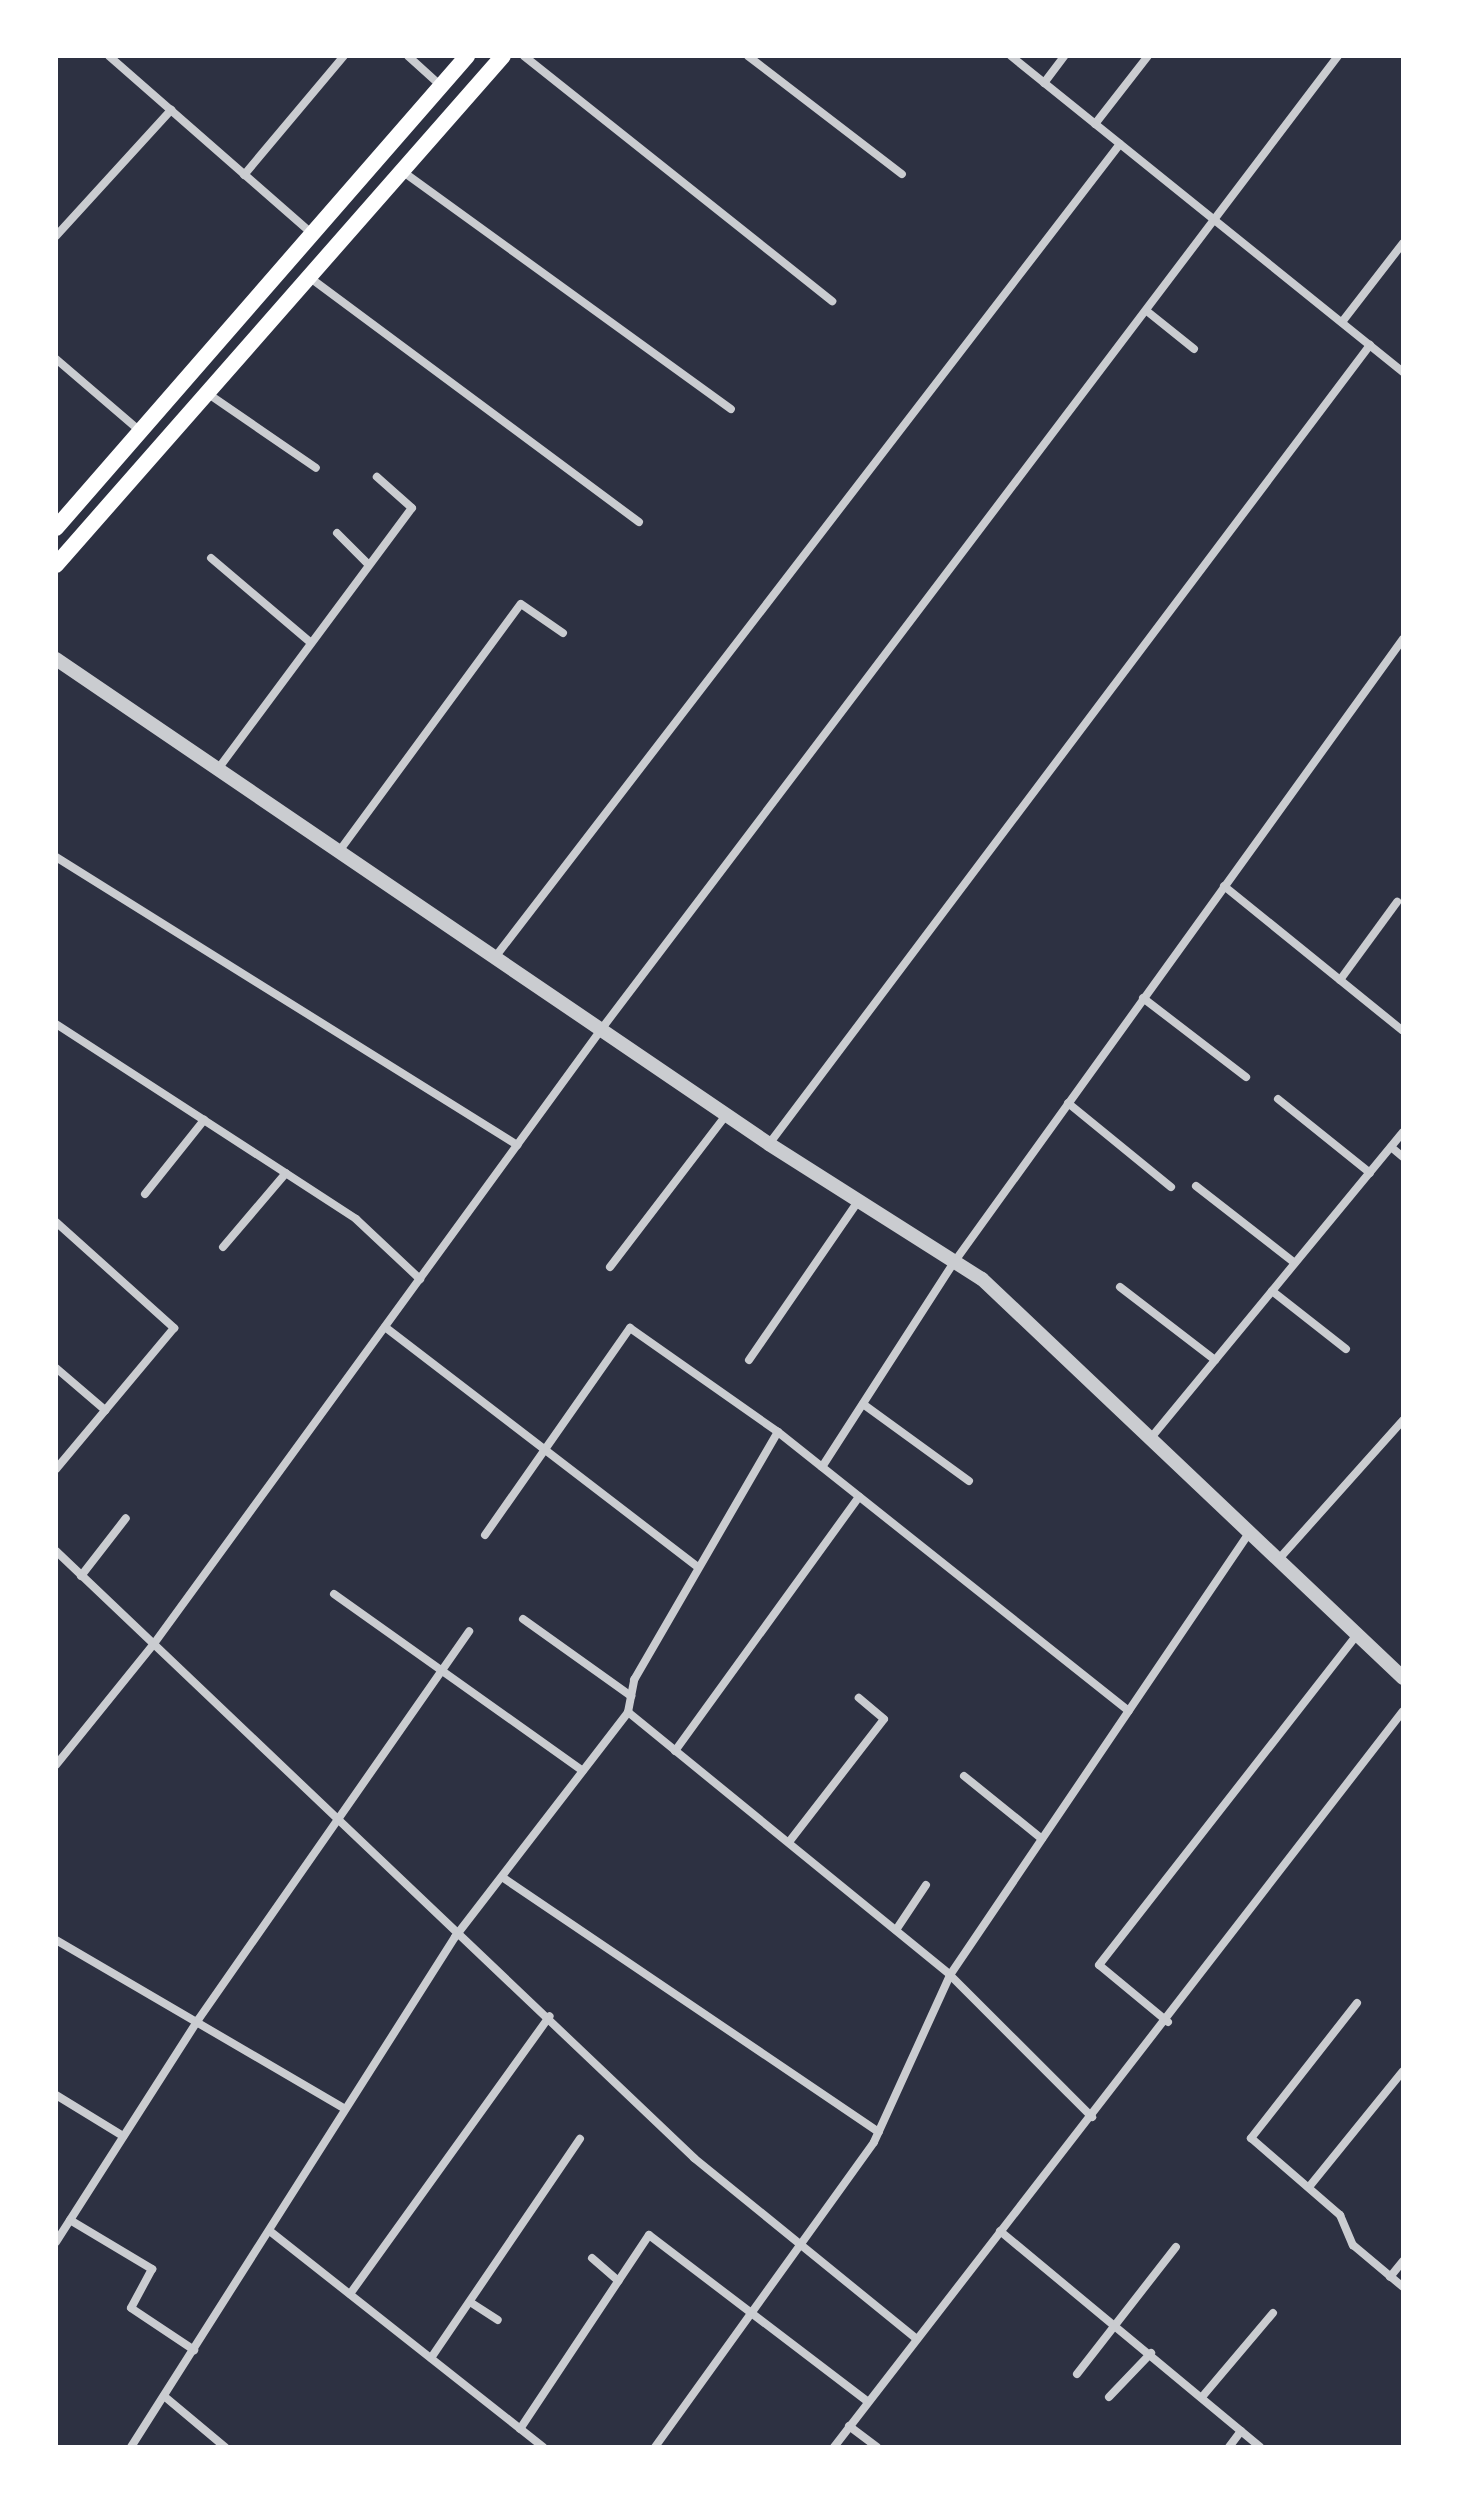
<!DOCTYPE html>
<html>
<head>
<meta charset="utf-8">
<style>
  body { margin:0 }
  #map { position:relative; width:1459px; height:2503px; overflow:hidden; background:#2d3142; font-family:"Exo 2",sans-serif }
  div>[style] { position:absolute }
  .minor>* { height:8px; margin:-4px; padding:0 4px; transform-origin:4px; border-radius:4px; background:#caccd0 }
  .tertiary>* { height:14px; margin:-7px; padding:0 7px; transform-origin:7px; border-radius:7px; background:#caccd0 }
  .secondary>* { height:16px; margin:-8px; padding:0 8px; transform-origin:8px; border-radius:8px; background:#fff }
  span { translate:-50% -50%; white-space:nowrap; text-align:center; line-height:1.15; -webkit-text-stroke:6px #fff; paint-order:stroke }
  .frame { position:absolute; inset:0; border:58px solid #fff; pointer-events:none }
</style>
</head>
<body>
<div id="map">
  <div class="minor">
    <div style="left:109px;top:56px;width:270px;rotate:41.2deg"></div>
    <div style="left:408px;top:56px;width:43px;rotate:42.2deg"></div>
    <div style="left:524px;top:56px;width:394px;rotate:38.5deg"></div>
    <div style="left:748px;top:56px;width:194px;rotate:37.5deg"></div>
    <div style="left:1011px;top:56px;width:504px;rotate:38.87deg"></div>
    <div style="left:1044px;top:83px;width:34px;rotate:-53deg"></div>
    <div style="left:1095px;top:124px;width:86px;rotate:-52.1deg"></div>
    <div style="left:402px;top:171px;width:406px;rotate:35.9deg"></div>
    <div style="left:244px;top:175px;width:155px;rotate:-50deg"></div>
    <div style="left:56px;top:236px;width:171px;rotate:-47.6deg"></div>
    <div style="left:309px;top:277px;width:411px;rotate:36.6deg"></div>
    <div style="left:1148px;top:312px;width:59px;rotate:38.8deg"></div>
    <div style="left:1342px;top:322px;width:100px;rotate:-52.3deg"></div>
    <div style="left:56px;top:359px;width:111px;rotate:40.6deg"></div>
    <div style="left:207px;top:393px;width:132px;rotate:34.5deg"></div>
    <div style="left:337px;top:533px;width:45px;rotate:45deg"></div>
    <div style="left:211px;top:558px;width:130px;rotate:40.3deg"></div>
    <div style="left:218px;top:769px;width:325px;rotate:-53.4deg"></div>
    <div style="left:412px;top:508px;width:47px;rotate:-138.5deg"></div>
    <div style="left:340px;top:850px;width:305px;rotate:-53.7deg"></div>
    <div style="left:521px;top:604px;width:51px;rotate:34.6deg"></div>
    <div style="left:56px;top:857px;width:544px;rotate:31.99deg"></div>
    <div style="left:1224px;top:886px;width:230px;rotate:39deg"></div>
    <div style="left:496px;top:956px;width:1024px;rotate:-52.46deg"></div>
    <div style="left:1340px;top:980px;width:97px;rotate:-53.8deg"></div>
    <div style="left:1143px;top:998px;width:130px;rotate:37.5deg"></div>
    <div style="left:56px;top:1024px;width:358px;rotate:33deg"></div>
    <div style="left:356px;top:1219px;width:88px;rotate:43.2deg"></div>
    <div style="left:1278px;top:1099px;width:118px;rotate:38.8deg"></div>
    <div style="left:1068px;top:1103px;width:133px;rotate:39.2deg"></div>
    <div style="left:769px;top:1144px;width:1000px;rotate:-53.05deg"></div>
    <div style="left:1391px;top:1147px;width:16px;rotate:40deg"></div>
    <div style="left:1196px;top:1186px;width:125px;rotate:37.9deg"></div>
    <div style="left:145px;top:1194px;width:95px;rotate:-51.4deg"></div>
    <div style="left:56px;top:1222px;width:159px;rotate:41.9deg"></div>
    <div style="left:174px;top:1328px;width:184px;rotate:129.9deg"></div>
    <div style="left:223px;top:1247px;width:97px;rotate:-49.6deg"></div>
    <div style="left:610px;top:1267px;width:193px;rotate:-52.6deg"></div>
    <div style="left:1120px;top:1287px;width:120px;rotate:37.5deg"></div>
    <div style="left:1272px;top:1291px;width:94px;rotate:38.1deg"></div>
    <div style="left:385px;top:1327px;width:393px;rotate:37.5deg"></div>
    <div style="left:749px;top:1360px;width:194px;rotate:-55.5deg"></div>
    <div style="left:56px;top:1368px;width:65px;rotate:40.6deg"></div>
    <div style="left:863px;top:1404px;width:131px;rotate:36deg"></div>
    <div style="left:1150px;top:1439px;width:398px;rotate:-50.5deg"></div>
    <div style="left:822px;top:1467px;width:245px;rotate:-57.2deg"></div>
    <div style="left:955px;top:1261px;width:767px;rotate:-54.24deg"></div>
    <div style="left:485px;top:1535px;width:253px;rotate:-55deg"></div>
    <div style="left:630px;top:1328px;width:181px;rotate:35.1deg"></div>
    <div style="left:778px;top:1432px;width:448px;rotate:38.5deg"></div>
    <div style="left:56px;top:1551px;width:881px;rotate:43.57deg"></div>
    <div style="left:694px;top:2158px;width:284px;rotate:39.1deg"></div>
    <div style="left:1278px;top:1560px;width:188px;rotate:-48.2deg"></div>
    <div style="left:81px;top:1576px;width:73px;rotate:-52.2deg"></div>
    <div style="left:334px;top:1594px;width:305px;rotate:35.4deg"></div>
    <div style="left:523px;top:1619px;width:133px;rotate:35.5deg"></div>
    <div style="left:628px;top:1712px;width:416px;rotate:39.2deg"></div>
    <div style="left:950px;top:1975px;width:201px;rotate:45deg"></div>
    <div style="left:675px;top:1751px;width:314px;rotate:-54.1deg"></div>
    <div style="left:56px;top:1765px;width:154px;rotate:-51.1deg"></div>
    <div style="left:153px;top:1645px;width:764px;rotate:-53.94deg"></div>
    <div style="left:603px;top:1027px;width:1218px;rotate:-52.88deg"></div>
    <div style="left:964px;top:1776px;width:100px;rotate:38.9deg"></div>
    <div style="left:789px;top:1842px;width:155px;rotate:-52.3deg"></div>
    <div style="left:884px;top:1719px;width:33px;rotate:-140deg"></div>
    <div style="left:502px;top:1877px;width:455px;rotate:34.1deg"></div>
    <div style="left:896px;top:1930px;width:54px;rotate:-56.3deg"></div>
    <div style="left:56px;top:1940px;width:333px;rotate:30.3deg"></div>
    <div style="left:1357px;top:2003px;width:172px;rotate:128.1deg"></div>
    <div style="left:1251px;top:2138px;width:118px;rotate:40.9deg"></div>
    <div style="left:1340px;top:2215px;width:33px;rotate:67deg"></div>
    <div style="left:1353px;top:2245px;width:65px;rotate:40deg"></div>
    <div style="left:1168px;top:2022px;width:89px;rotate:-140.4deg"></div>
    <div style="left:1099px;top:1965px;width:419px;rotate:-52deg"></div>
    <div style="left:56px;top:2095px;width:79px;rotate:31.5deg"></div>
    <div style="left:1309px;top:2187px;width:149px;rotate:-51deg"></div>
    <div style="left:70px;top:2220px;width:96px;rotate:30.9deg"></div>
    <div style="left:152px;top:2269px;width:44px;rotate:118.3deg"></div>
    <div style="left:131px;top:2308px;width:76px;rotate:33.7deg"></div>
    <div style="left:1000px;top:2231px;width:338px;rotate:39.7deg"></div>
    <div style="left:271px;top:2232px;width:347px;rotate:38.3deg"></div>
    <div style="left:56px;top:2242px;width:264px;rotate:-57.4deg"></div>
    <div style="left:198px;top:2020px;width:474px;rotate:-55.1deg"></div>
    <div style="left:592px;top:2258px;width:35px;rotate:41deg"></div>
    <div style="left:1390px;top:2277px;width:21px;rotate:-51deg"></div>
    <div style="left:350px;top:2294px;width:342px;rotate:-54.3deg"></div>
    <div style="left:470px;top:2302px;width:33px;rotate:33deg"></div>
    <div style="left:431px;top:2358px;width:265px;rotate:-55.8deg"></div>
    <div style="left:1077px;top:2374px;width:161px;rotate:-52.1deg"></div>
    <div style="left:164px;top:2396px;width:80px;rotate:39.9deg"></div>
    <div style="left:1109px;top:2397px;width:61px;rotate:-46.3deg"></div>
    <div style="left:1202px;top:2397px;width:110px;rotate:-49.8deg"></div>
    <div style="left:849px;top:2426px;width:35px;rotate:37deg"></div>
    <div style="left:520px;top:2429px;width:233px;rotate:-56.4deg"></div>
    <div style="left:649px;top:2235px;width:274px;rotate:37.3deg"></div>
    <div style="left:131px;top:2447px;width:604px;rotate:-57.57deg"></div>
    <div style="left:455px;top:1937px;width:284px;rotate:-52.4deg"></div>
    <div style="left:628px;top:1712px;width:33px;rotate:-79deg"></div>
    <div style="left:634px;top:1680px;width:287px;rotate:-59.9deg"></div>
    <div style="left:655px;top:2447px;width:375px;rotate:-54.3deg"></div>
    <div style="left:874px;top:2142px;width:183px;rotate:-65.5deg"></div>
    <div style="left:950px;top:1975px;width:534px;rotate:-55.92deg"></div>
    <div style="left:834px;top:2447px;width:930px;rotate:-52.29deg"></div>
    <div style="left:1229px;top:2447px;width:20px;rotate:-53deg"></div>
  </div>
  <div class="tertiary">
    <div style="left:56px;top:659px;width:862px;rotate:34.22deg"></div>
    <div style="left:769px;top:1144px;width:252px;rotate:32.4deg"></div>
    <div style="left:982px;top:1279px;width:580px;rotate:43.46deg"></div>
  </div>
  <div class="secondary">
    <div style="left:56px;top:528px;width:626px;rotate:-48.95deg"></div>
    <div style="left:56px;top:565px;width:677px;rotate:-48.71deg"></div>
  </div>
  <div class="frame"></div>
</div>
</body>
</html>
